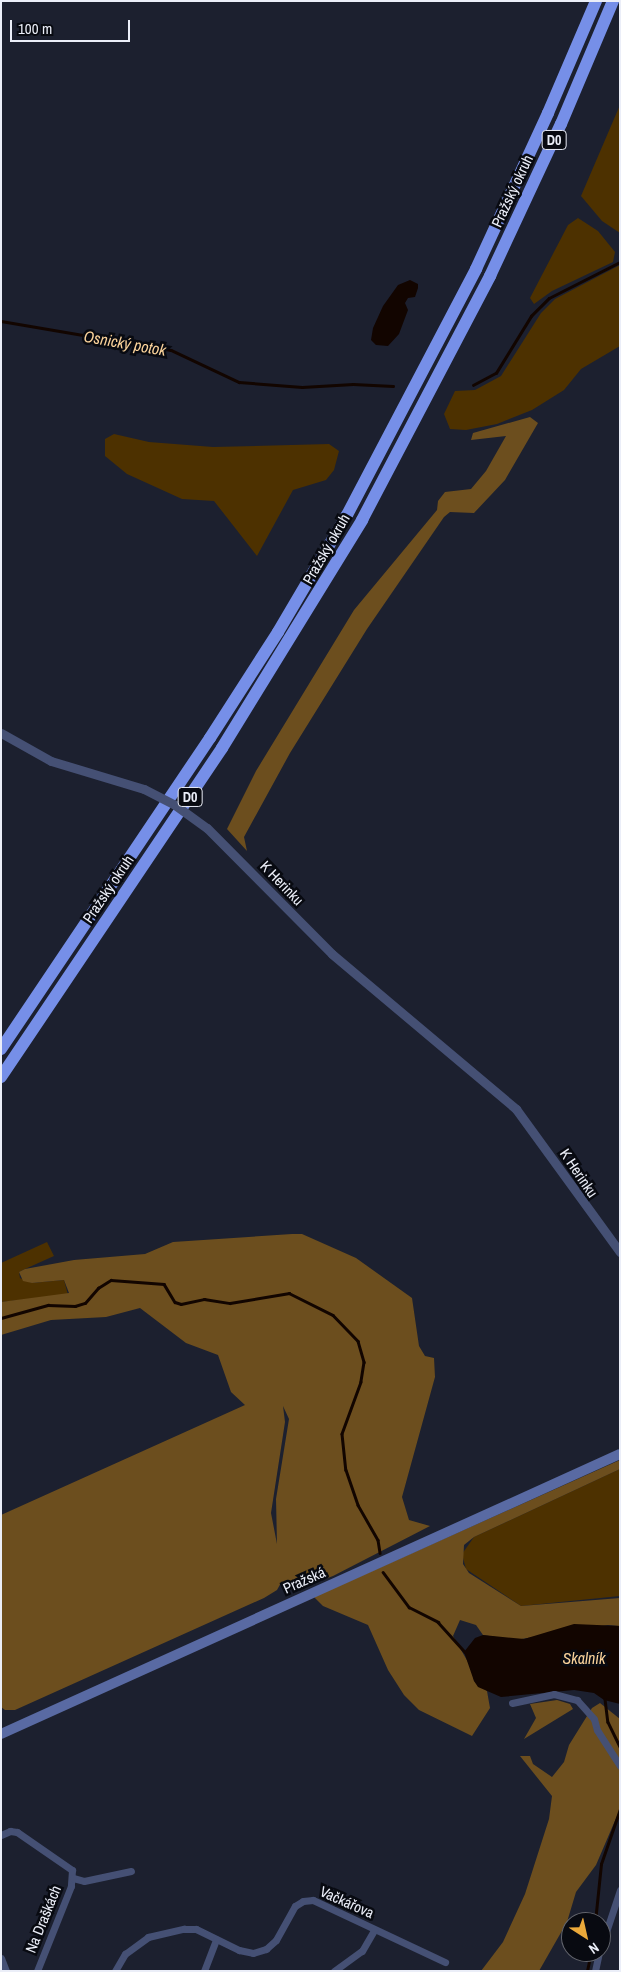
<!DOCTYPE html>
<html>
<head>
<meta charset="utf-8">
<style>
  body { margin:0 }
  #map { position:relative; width:621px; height:1972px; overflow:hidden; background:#1c202f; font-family:"Archivo Narrow",sans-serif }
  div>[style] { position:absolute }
  .green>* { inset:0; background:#4d3100 }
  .forest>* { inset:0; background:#6c4e1e }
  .water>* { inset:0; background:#120500 }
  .stream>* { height:2.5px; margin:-1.25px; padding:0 1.25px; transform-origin:1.25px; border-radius:1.25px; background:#120500 }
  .minor>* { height:7px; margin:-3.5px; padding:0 3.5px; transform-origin:3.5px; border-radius:3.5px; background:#455074 }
  .tertiary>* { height:9px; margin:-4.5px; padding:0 4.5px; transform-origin:4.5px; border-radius:4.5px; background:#455074 }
  .secondary>* { height:10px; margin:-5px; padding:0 5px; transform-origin:5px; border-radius:5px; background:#596aa3 }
  .motorway>* { height:12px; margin:-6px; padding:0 6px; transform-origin:6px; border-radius:6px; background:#768fe8 }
  .tertiary-bridge>* { height:9px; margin:-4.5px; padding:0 4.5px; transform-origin:4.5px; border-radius:4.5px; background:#455074 }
  span { translate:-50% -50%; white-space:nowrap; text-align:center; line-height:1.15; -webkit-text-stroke:5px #080a11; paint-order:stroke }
  .shield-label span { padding:1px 4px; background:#080a11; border:1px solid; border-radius:4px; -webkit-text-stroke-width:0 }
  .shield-label { font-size:14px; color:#ebeef8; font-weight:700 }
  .street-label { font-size:15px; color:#ebeef8 }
  .water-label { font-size:16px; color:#fbd39b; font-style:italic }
  .frame { position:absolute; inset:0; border:2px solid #ebeef8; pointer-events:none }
  .north { position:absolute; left:561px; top:1912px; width:50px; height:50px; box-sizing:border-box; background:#080a11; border:1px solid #63656d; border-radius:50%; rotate:145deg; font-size:14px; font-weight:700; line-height:20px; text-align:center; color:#ebeef8 }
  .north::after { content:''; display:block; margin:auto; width:18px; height:22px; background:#eba93a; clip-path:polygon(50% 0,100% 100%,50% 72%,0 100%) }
  .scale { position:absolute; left:10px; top:20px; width:120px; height:22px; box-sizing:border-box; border:2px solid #ebeef8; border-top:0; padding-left:6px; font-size:15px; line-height:18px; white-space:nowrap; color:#ebeef8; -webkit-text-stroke:4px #080a11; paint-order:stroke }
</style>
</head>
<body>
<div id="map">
  <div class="green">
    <div style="clip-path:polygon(620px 105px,620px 233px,602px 221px,581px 196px)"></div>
    <div style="clip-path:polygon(578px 218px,598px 231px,615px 252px,613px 262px,552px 291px,534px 304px,530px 298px,568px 225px)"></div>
    <div style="clip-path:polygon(620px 265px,620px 346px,581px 369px,564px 390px,532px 410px,497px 424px,466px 430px,450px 429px,444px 414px,455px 391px,475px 390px,501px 376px,541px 313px,555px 299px)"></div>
    <div style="clip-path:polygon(114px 434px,149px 442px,213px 447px,329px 444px,339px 451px,334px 470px,326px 480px,293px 490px,257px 556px,214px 501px,182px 499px,127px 474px,105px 456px,105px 439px)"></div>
    <div style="clip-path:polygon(47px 1242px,54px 1256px,25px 1269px,19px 1272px,20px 1278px,32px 1283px,64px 1280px,68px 1295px,1px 1302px,1px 1263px)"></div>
    <div style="clip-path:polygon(620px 1469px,620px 1596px,521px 1606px,466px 1569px,462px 1554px,474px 1537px)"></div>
  </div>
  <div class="forest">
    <div style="clip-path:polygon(530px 417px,538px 423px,505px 480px,474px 513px,450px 512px,444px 517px,367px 629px,290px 753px,244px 837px,247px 851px,227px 829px,256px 771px,354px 610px,437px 510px,438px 501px,445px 492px,471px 489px,486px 471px,506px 436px,471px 440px,473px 433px)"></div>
    <div style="clip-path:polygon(evenodd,292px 1234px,302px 1234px,356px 1258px,412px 1298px,419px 1346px,425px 1356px,434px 1358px,435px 1377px,402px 1497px,409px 1520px,430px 1526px,333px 1576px,298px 1589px,285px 1590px,282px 1581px,277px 1590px,264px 1598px,15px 1710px,5px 1710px,1px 1707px,1px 1515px,245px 1405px,231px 1392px,218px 1355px,186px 1343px,140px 1308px,106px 1317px,51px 1320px,1px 1335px,1px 1302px,69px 1293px,64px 1280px,32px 1283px,23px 1281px,19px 1272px,25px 1269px,74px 1260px,145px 1254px,173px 1242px,292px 1234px,283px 1406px,289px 1419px,276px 1499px,277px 1544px,271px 1513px,285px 1422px,283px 1406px)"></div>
    <div style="clip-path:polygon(620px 1460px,620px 1469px,474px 1537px,464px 1545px,463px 1564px,469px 1573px,521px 1606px,620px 1598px,620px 1626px,608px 1625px,515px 1640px,483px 1635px,476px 1625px,460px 1620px,453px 1636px,472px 1669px,474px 1681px,487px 1691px,490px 1708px,472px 1736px,419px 1710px,404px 1695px,388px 1670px,368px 1625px,323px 1606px,314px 1597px)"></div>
    <div style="clip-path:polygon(557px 1700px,570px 1704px,573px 1709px,524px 1739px,536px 1718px,530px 1704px)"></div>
    <div style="clip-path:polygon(600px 1703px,620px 1719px,620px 1809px,596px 1865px,576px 1892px,567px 1922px,539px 1971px,481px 1971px,503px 1942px,525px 1894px,549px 1819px,552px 1796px,520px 1756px,530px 1756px,533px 1764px,552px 1777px,564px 1762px,569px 1745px,592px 1708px)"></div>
  </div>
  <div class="water">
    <div style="clip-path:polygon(410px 280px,418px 284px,418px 288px,415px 297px,408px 298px,405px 303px,408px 310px,399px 334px,388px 346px,376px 345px,371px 340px,373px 328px,383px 306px,398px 285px)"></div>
    <div style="clip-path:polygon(574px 1624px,620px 1626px,620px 1704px,604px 1700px,594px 1693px,574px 1690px,501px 1697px,478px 1687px,474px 1681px,464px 1652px,475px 1638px,483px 1635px,524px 1639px)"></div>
  </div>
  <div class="stream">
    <div style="left:1px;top:321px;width:172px;rotate:9.7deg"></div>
    <div style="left:171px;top:350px;width:75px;rotate:25.2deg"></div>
    <div style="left:239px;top:382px;width:63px;rotate:4.5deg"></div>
    <div style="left:302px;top:387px;width:51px;rotate:-3.4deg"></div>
    <div style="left:353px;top:384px;width:40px;rotate:2.9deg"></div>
    <div style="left:473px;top:385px;width:26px;rotate:-28deg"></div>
    <div style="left:496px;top:373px;width:67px;rotate:-58.4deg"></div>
    <div style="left:531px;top:316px;width:25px;rotate:-45deg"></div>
    <div style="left:549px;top:298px;width:80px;rotate:-26.9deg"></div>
    <div style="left:1px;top:1318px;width:49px;rotate:-15.5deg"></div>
    <div style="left:48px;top:1305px;width:27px;rotate:2deg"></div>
    <div style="left:75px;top:1306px;width:10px;rotate:-17deg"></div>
    <div style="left:85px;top:1303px;width:20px;rotate:-49deg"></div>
    <div style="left:98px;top:1288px;width:15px;rotate:-32deg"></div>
    <div style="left:111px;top:1280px;width:53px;rotate:4.3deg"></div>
    <div style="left:164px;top:1284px;width:21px;rotate:59deg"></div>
    <div style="left:175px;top:1302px;width:6px;rotate:18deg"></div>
    <div style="left:181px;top:1304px;width:24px;rotate:-12deg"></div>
    <div style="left:204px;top:1299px;width:26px;rotate:9deg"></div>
    <div style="left:230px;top:1303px;width:60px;rotate:-9.6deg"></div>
    <div style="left:289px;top:1293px;width:49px;rotate:26.6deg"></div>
    <div style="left:333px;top:1315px;width:36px;rotate:46deg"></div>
    <div style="left:358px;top:1341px;width:22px;rotate:74deg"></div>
    <div style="left:364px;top:1362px;width:20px;rotate:99deg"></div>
    <div style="left:361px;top:1382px;width:55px;rotate:110.1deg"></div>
    <div style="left:342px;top:1434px;width:36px;rotate:84deg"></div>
    <div style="left:346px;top:1470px;width:37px;rotate:71deg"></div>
    <div style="left:358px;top:1505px;width:40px;rotate:60.3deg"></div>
    <div style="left:378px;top:1540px;width:13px;rotate:81deg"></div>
    <div style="left:383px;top:1572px;width:44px;rotate:53.4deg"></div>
    <div style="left:409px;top:1607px;width:33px;rotate:27deg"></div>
    <div style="left:438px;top:1622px;width:42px;rotate:47.9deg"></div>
    <div style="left:605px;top:1699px;width:23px;rotate:83deg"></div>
    <div style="left:608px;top:1722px;width:28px;rotate:64deg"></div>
    <div style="left:595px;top:1922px;width:58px;rotate:-84.1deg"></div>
    <div style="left:601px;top:1864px;width:58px;rotate:-70.9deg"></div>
    <div style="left:587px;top:1971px;width:19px;rotate:-78deg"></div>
  </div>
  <div class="minor">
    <div style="left:512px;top:1703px;width:43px;rotate:-12.1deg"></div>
    <div style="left:554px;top:1694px;width:24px;rotate:15deg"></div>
    <div style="left:577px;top:1700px;width:25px;rotate:48deg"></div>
    <div style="left:594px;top:1719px;width:11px;rotate:75deg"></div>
    <div style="left:597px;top:1730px;width:43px;rotate:57.4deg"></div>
    <div style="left:1px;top:1835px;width:10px;rotate:-24deg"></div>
    <div style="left:10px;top:1831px;width:7px;rotate:8deg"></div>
    <div style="left:17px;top:1832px;width:67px;rotate:34.6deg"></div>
    <div style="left:72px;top:1870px;width:16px;rotate:94deg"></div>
    <div style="left:71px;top:1886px;width:92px;rotate:111.8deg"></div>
    <div style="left:73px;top:1878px;width:11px;rotate:15deg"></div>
    <div style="left:84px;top:1881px;width:48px;rotate:-12deg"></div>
    <div style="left:601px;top:1947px;width:60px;rotate:-71.6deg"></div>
    <div style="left:1px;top:1958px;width:14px;rotate:69deg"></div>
    <div style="left:115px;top:1971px;width:20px;rotate:-60deg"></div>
    <div style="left:125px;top:1954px;width:29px;rotate:-36deg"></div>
    <div style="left:148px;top:1937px;width:37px;rotate:-13deg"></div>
    <div style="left:184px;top:1929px;width:12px"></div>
    <div style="left:196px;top:1929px;width:48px;rotate:26deg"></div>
    <div style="left:239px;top:1950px;width:14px;rotate:12deg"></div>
    <div style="left:253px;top:1953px;width:14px;rotate:-17deg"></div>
    <div style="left:266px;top:1949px;width:13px;rotate:-42deg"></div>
    <div style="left:276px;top:1940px;width:39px;rotate:-61deg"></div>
    <div style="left:295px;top:1906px;width:9px;rotate:-32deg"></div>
    <div style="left:303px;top:1901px;width:10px;rotate:-6deg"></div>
    <div style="left:313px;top:1900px;width:146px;rotate:25.2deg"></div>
    <div style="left:204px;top:1971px;width:34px;rotate:-69deg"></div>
    <div style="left:334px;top:1971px;width:34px;rotate:-36deg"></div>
    <div style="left:362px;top:1951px;width:24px;rotate:-60deg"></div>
    <div style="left:595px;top:1971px;width:19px;rotate:-78deg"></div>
  </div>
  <div class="tertiary">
    <div style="left:1px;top:733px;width:57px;rotate:29.2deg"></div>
    <div style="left:51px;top:761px;width:97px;rotate:16.8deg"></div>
    <div style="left:207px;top:828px;width:177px;rotate:45.2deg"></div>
    <div style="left:332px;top:954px;width:241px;rotate:40.1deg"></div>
    <div style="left:516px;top:1109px;width:177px;rotate:54deg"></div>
  </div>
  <div class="secondary">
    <div style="left:1px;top:1734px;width:679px;rotate:-24.34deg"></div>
  </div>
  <div class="motorway">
    <div style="left:1px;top:1049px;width:375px;rotate:-56.1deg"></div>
    <div style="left:210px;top:738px;width:126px;rotate:-57.3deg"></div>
    <div style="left:278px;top:632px;width:136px;rotate:-59.5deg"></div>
    <div style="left:347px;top:515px;width:278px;rotate:-62.3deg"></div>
    <div style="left:476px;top:269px;width:172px;rotate:-65.2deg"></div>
    <div style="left:548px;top:113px;width:122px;rotate:-66.8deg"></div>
    <div style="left:1px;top:1077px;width:396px;rotate:-56.1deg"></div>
    <div style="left:222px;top:748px;width:268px;rotate:-58.4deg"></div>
    <div style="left:362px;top:520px;width:276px;rotate:-62.3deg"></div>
    <div style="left:490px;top:276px;width:168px;rotate:-65deg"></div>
    <div style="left:561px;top:124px;width:134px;rotate:-67.1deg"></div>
  </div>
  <div class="tertiary-bridge">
    <div style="left:144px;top:789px;width:35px;rotate:27deg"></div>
    <div style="left:175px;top:805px;width:39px;rotate:36deg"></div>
  </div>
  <div class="shield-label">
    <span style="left:554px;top:140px">D0</span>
    <span style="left:190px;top:797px">D0</span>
  </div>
  <div class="street-label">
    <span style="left:512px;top:191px;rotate:-65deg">Pražský okruh</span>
    <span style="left:326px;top:549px;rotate:-60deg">Pražský okruh</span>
    <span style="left:282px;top:883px;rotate:46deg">K Herinku</span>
    <span style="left:108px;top:889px;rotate:-56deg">Pražský okruh</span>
    <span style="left:579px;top:1173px;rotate:56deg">K Herinku</span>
    <span style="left:304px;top:1580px;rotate:-24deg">Pražská</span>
    <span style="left:347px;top:1902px;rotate:24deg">Vačkářova</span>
    <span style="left:43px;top:1919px;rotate:-68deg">Na Draškách</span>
  </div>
  <div class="water-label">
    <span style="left:125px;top:343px;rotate:10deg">Osnický potok</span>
    <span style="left:584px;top:1658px">Skalník</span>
  </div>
  <div class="frame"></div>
  <div class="north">N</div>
  <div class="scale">100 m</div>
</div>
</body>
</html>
